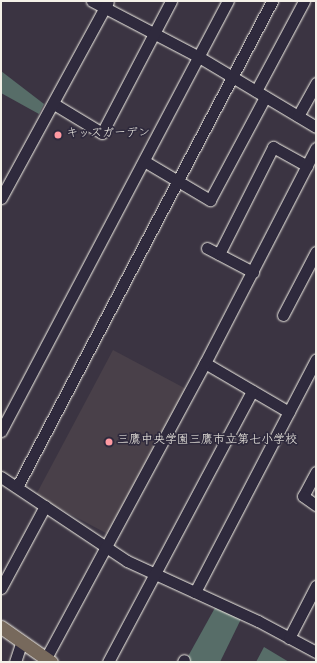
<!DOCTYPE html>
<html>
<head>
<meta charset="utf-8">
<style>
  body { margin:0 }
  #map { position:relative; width:317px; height:663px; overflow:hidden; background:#3b3442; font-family:"Gochi Hand","Klee One",sans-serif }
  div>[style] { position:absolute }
  .built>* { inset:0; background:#494049; transform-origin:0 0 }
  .green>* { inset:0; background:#576d68 }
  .roads { filter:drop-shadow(0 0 1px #f4f1e8) drop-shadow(0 0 1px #f4f1e8) }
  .minor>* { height:11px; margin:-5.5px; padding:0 5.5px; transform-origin:5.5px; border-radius:5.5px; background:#2f2a3d }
  .major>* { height:13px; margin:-6.5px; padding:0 6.5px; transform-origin:6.5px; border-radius:6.5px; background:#77695c }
  .dots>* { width:11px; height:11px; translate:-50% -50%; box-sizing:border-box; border:2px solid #2f2a3d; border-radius:50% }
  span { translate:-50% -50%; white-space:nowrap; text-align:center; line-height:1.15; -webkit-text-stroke:3.5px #2f2a3d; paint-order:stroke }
  .poi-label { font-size:12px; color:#f4f1e8 }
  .left { translate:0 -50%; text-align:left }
  .frame { position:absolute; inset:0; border:2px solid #f4f1e8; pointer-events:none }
</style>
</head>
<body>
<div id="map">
  <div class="built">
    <div style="left:113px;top:350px;width:84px;height:165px;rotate:28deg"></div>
  </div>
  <div class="green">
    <div style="clip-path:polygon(1px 71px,44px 104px,39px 114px,1px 93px)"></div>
    <div style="clip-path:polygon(216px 606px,242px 617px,220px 662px,189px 662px,186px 660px)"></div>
    <div style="clip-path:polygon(264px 647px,289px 662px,256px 662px)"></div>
  </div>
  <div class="roads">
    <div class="minor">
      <div style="left:92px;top:1px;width:121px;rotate:27.6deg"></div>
      <div style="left:199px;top:57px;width:136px;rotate:30.9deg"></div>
      <div style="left:256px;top:91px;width:102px;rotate:-61.9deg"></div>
      <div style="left:54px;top:104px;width:56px;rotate:31.1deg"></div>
      <div style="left:102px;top:133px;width:149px;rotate:-62.4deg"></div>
      <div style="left:298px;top:116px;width:38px;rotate:-61deg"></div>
      <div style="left:144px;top:161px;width:77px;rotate:30.6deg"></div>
      <div style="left:210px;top:200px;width:117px;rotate:-61.9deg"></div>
      <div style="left:1px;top:198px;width:223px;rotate:-61.4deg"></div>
      <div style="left:207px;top:248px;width:52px;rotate:27.6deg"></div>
      <div style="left:219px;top:254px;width:120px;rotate:-63.2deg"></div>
      <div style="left:273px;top:147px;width:39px;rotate:29deg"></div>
      <div style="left:283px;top:315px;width:71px;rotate:-62.4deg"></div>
      <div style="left:205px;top:363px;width:97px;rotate:30.3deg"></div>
      <div style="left:1px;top:431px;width:486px;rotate:-62.2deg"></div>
      <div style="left:316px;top:472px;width:27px;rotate:118deg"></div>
      <div style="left:303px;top:496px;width:16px;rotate:35deg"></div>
      <div style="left:1px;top:477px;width:151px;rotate:33.7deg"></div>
      <div style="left:127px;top:561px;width:144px;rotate:24.6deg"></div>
      <div style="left:258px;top:621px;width:66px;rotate:28.1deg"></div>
      <div style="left:17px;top:487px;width:549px;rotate:-62.31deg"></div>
      <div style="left:1px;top:588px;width:93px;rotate:-61.8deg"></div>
      <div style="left:195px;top:592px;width:262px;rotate:-62.5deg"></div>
      <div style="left:289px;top:638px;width:59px;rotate:-62.6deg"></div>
      <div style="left:46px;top:658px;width:335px;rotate:-61.7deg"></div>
      <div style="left:205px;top:363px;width:242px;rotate:-62.7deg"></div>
      <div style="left:15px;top:662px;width:22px;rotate:-72deg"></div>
      <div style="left:108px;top:662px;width:307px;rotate:-62deg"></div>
      <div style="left:183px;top:662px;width:2px;rotate:-63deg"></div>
    </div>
    <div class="major">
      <div style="left:1px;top:627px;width:61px;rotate:35deg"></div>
    </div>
  </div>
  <div class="dots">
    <div style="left:58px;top:135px;background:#ff9aa2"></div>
    <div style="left:109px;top:442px;background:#ff9aa2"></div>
  </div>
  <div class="poi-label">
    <span class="left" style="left:66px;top:135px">キッズガーデン</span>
    <span class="left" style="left:117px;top:442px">三鷹中央学園三鷹市立第七小学校</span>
  </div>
  <div class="frame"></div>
</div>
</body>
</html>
